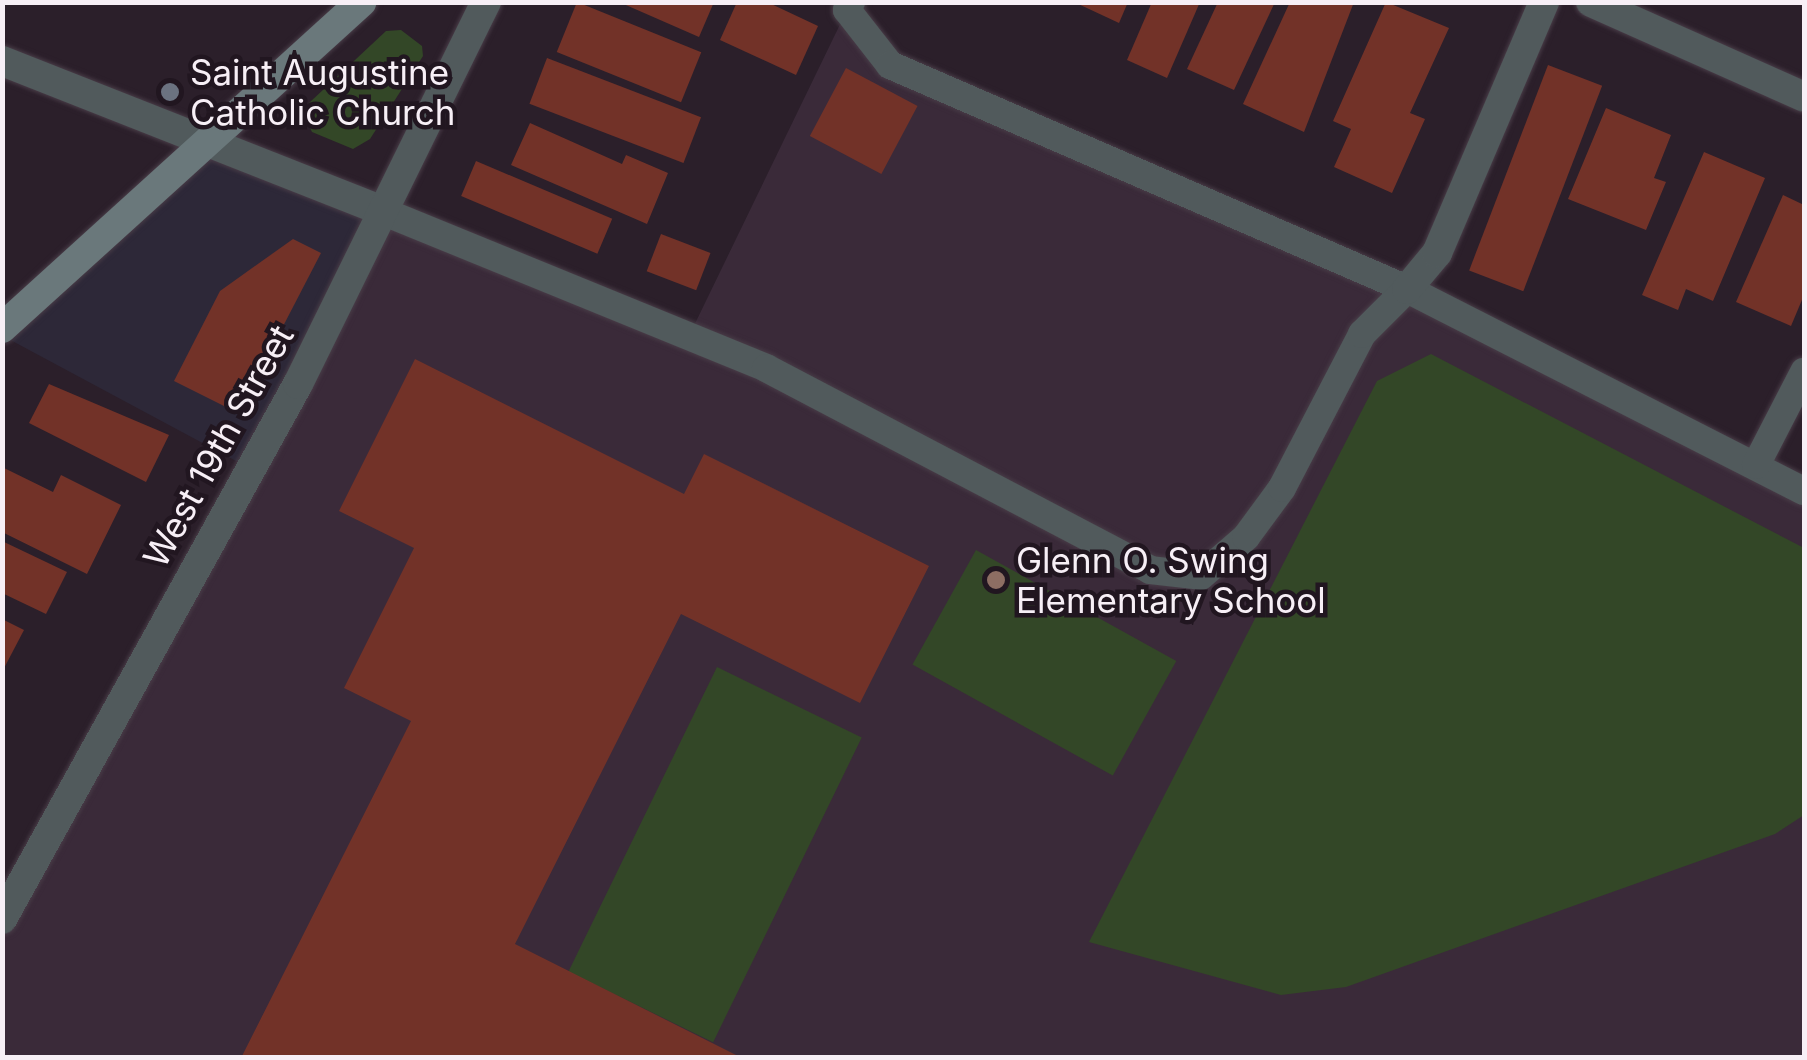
<!DOCTYPE html>
<html>
<head>
<meta charset="utf-8">
<style>
  body { margin:0 }
  #map { position:relative; width:1807px; height:1060px; overflow:hidden; background:#2b1f2a; font-family:Inter,sans-serif }
  div>[style] { position:absolute }
  .commercial>* { inset:0; background:#2d2838 }
  .built>* { inset:0; background:#3a2a39 }
  .green>* { inset:0; background:#334727; transform-origin:0 0 }
  .building>* { inset:0; background:#723228; transform-origin:0 0 }
  .roads { filter:drop-shadow(0 0 2px #483c47) drop-shadow(0 0 2px #483c47) }
  .lane>* { height:28px; margin:-14px; padding:0 14px; transform-origin:14px; border-radius:14px; background:#515a5c }
  .street>* { height:30px; margin:-15px; padding:0 15px; transform-origin:15px; border-radius:15px; background:#515a5c }
  .secondary>* { height:30px; margin:-15px; padding:0 15px; transform-origin:15px; border-radius:15px; background:#6a787b }
  .dots>* { width:28px; height:28px; translate:-50% -50%; box-sizing:border-box; border:5px solid #211620; border-radius:50% }
  span { translate:-50% -50%; white-space:nowrap; text-align:center; line-height:1.15; -webkit-text-stroke:9px #211620; paint-order:stroke }
  .poi-label { font-size:35px; color:#f7eff6 }
  .left { translate:0 -50%; text-align:left }
  .street-label { font-size:35px; color:#f7eff6 }
  .frame { position:absolute; inset:0; border:5px solid #f7eff6; pointer-events:none }
</style>
</head>
<body>
<div id="map">
  <div class="commercial">
    <div style="clip-path:polygon(204px 140px,382px 211px,251px 469px,3px 336px)"></div>
  </div>
  <div class="built">
    <div style="clip-path:polygon(847px 10px,890px 65px,1407px 289px,1804px 491px,1804px 1057px,3px 1058px,3px 919px,382px 211px,688px 338px)"></div>
  </div>
  <div class="green">
    <div style="clip-path:polygon(401px 30px,422px 46px,423px 56px,370px 139px,353px 149px,312px 132px,304px 115px,309px 103px,386px 31px)"></div>
    <div style="clip-path:polygon(1431px 354px,1804px 548px,1804px 815px,1775px 834px,1346px 987px,1281px 995px,1089px 942px,1377px 381px)"></div>
    <div style="left:976px;top:550px;width:229px;height:131px;rotate:29deg"></div>
    <div style="left:717px;top:667px;width:161px;height:339px;rotate:26deg"></div>
  </div>
  <div class="building">
    <div style="left:577px;top:2px;width:134px;height:54px;rotate:22deg"></div>
    <div style="clip-path:polygon(619px 2px,714px 2px,699px 37px)"></div>
    <div style="clip-path:polygon(737px 2px,767px 2px,818px 26px,796px 75px,720px 40px)"></div>
    <div style="clip-path:polygon(1074px 2px,1128px 2px,1119px 23px)"></div>
    <div style="clip-path:polygon(1152px 2px,1200px 2px,1167px 78px,1127px 60px)"></div>
    <div style="clip-path:polygon(1218px 2px,1275px 2px,1234px 90px,1187px 69px)"></div>
    <div style="clip-path:polygon(1290px 2px,1354px 2px,1304px 132px,1243px 104px)"></div>
    <div style="clip-path:polygon(1386px 2px,1449px 28px,1410px 113px,1425px 119px,1392px 193px,1334px 167px,1351px 129px,1333px 121px)"></div>
    <div style="left:547px;top:58px;width:165px;height:49px;rotate:21deg"></div>
    <div style="left:1548px;top:65px;width:58px;height:220px;rotate:21deg"></div>
    <div style="left:846px;top:68px;width:81px;height:77px;rotate:28deg"></div>
    <div style="clip-path:polygon(1606px 108px,1671px 135px,1654px 178px,1666px 182px,1646px 230px,1568px 199px)"></div>
    <div style="clip-path:polygon(530px 123px,622px 164px,626px 155px,668px 173px,647px 224px,511px 165px)"></div>
    <div style="clip-path:polygon(1704px 152px,1765px 178px,1713px 301px,1686px 289px,1678px 310px,1642px 295px)"></div>
    <div style="left:476px;top:161px;width:148px;height:38px;rotate:23deg"></div>
    <div style="clip-path:polygon(1783px 195px,1804px 205px,1804px 295px,1791px 326px,1736px 302px)"></div>
    <div style="left:661px;top:234px;width:53px;height:40px;rotate:21deg"></div>
    <div style="clip-path:polygon(293px 239px,321px 253px,238px 413px,174px 381px,220px 291px)"></div>
    <div style="clip-path:polygon(415px 359px,684px 494px,704px 454px,929px 566px,860px 703px,681px 614px,515px 944px,742px 1058px,241px 1058px,411px 721px,344px 688px,414px 548px,339px 511px)"></div>
    <div style="clip-path:polygon(49px 384px,169px 435px,146px 482px,29px 423px)"></div>
    <div style="clip-path:polygon(2px 467px,53px 492px,61px 475px,121px 505px,87px 574px,2px 532px)"></div>
    <div style="clip-path:polygon(2px 541px,67px 572px,46px 614px,2px 593px)"></div>
    <div style="clip-path:polygon(2px 619px,24px 630px,2px 672px)"></div>
  </div>
  <div class="roads">
    <div class="lane">
      <div style="left:851px;top:2px;width:9px;rotate:117deg"></div>
      <div style="left:847px;top:10px;width:70px;rotate:52deg"></div>
      <div style="left:890px;top:65px;width:563px;rotate:23.43deg"></div>
      <div style="left:1407px;top:289px;width:445px;rotate:27deg"></div>
      <div style="left:382px;top:211px;width:415px;rotate:22.2deg"></div>
      <div style="left:766px;top:368px;width:434px;rotate:27.7deg"></div>
      <div style="left:1150px;top:570px;width:51px;rotate:6.7deg"></div>
      <div style="left:1201px;top:576px;width:60px;rotate:-40.9deg"></div>
      <div style="left:1246px;top:537px;width:61px;rotate:-53.7deg"></div>
      <div style="left:1282px;top:488px;width:174px;rotate:-62.5deg"></div>
      <div style="left:1362px;top:334px;width:64px;rotate:-45deg"></div>
      <div style="left:1756px;top:465px;width:105px;rotate:-62.7deg"></div>
    </div>
    <div class="street">
      <div style="left:1591px;top:2px;width:233px;rotate:24deg"></div>
      <div style="left:2px;top:61px;width:409px;rotate:21.5deg"></div>
      <div style="left:1407px;top:289px;width:47px;rotate:-50.2deg"></div>
      <div style="left:1437px;top:253px;width:273px;rotate:-66.9deg"></div>
      <div style="left:2px;top:919px;width:611px;rotate:-61.05deg"></div>
      <div style="left:298px;top:384px;width:426px;rotate:-63.8deg"></div>
    </div>
    <div class="secondary">
      <div style="left:2px;top:328px;width:485px;rotate:-42.2deg"></div>
    </div>
  </div>
  <div class="dots">
    <div style="left:170px;top:92px;background:#6b7280"></div>
    <div style="left:996px;top:580px;background:#8d6e63"></div>
  </div>
  <div class="poi-label">
    <span class="left" style="left:190px;top:92px">Saint Augustine<br>Catholic Church</span>
    <span class="left" style="left:1016px;top:580px">Glenn O. Swing<br>Elementary School</span>
  </div>
  <div class="street-label">
    <span style="left:218px;top:446px;rotate:-61deg">West 19th Street</span>
  </div>
  <div class="frame"></div>
</div>
</body>
</html>
